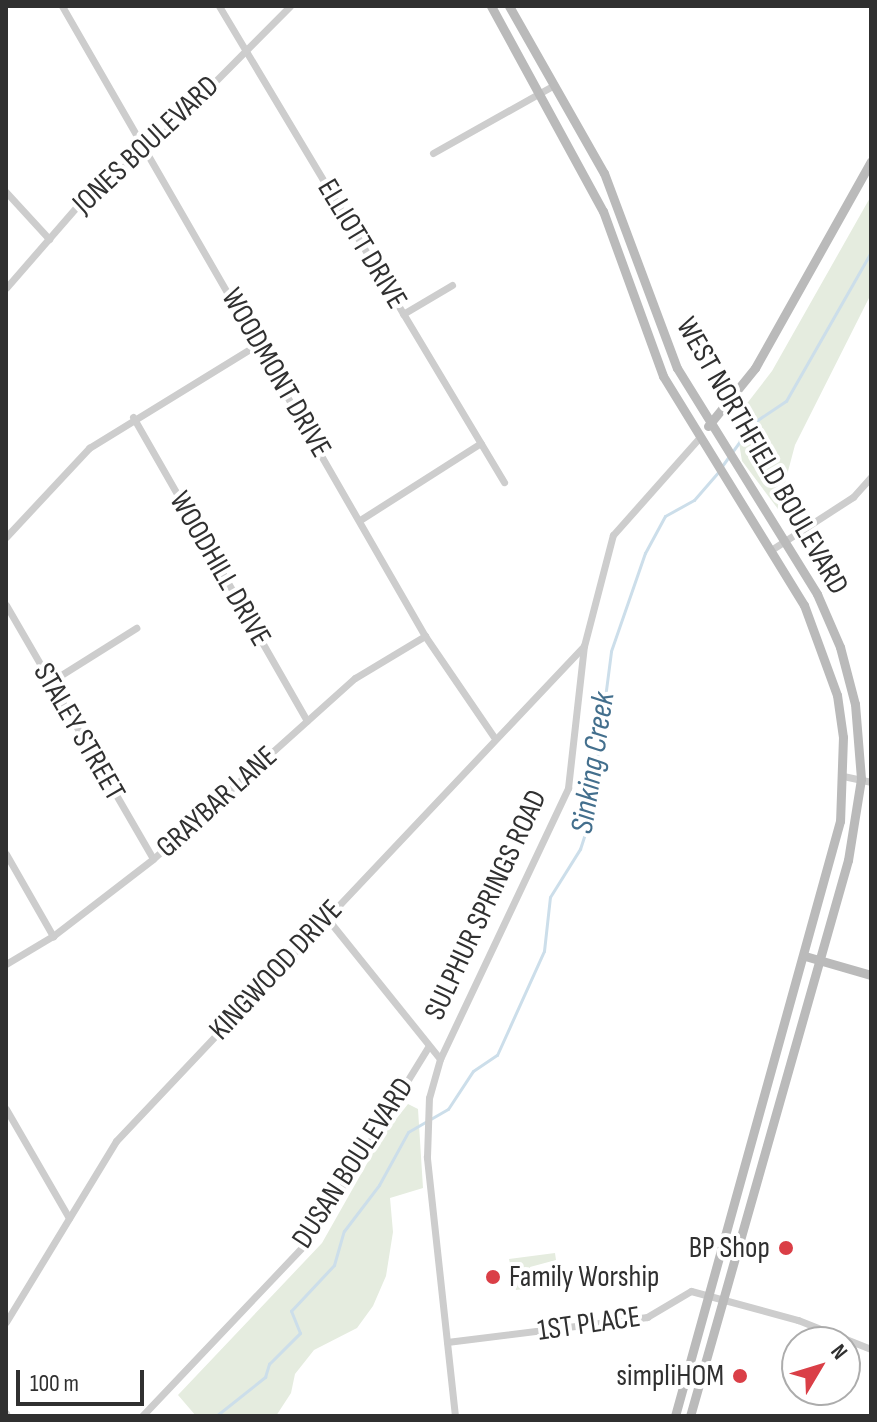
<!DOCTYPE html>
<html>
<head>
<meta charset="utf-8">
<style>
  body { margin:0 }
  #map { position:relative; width:877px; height:1422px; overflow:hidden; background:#fff; font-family:"Sofia Sans Condensed",sans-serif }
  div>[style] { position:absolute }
  .green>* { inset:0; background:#e5ecdf }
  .stream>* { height:3px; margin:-1.5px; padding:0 1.5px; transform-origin:1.5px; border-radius:1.5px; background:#ccdeea }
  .street>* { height:7px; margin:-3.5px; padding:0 3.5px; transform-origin:3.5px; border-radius:3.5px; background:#cdcdcd }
  .secondary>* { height:9px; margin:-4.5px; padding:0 4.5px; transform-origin:4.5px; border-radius:4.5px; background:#bababa }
  .dots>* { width:22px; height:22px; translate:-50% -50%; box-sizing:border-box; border:4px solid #fff; border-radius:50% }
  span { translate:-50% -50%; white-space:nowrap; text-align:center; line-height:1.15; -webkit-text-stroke:8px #fff; paint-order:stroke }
  .street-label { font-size:30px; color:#303030 }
  .poi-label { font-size:30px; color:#303030 }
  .right { translate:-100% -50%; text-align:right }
  .left { translate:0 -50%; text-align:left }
  .water-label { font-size:32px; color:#436f8d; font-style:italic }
  .frame { position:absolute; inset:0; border:8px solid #303030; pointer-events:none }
  .north { position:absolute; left:781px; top:1326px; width:80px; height:80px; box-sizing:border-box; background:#fff; border:2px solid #acacac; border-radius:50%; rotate:52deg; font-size:22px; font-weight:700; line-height:32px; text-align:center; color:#303030 }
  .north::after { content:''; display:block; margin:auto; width:28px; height:36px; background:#da3f47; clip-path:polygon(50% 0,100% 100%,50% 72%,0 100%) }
  .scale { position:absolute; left:16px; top:1370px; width:128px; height:36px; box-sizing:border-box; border:4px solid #303030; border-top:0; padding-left:10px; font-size:24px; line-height:28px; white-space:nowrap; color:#303030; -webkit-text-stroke:6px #fff; paint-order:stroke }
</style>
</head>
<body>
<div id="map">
  <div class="green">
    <div style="clip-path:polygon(871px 196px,871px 294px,795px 445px,778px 509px,742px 461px,735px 419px,772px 371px)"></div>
    <div style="clip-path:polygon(408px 1104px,418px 1109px,423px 1188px,390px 1198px,393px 1232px,386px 1276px,373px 1306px,357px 1328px,314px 1350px,295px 1374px,291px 1393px,276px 1416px,196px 1416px,178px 1395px,322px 1243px,382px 1137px)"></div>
    <div style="clip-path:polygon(555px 1253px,556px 1260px,530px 1267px,533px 1288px,516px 1290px,509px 1259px)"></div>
  </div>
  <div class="stream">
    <div style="left:722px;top:466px;width:53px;rotate:-54.2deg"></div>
    <div style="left:753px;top:423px;width:40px;rotate:-34deg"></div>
    <div style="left:786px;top:401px;width:172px;rotate:-60.3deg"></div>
    <div style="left:216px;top:1416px;width:63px;rotate:-38.5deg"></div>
    <div style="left:265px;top:1377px;width:14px;rotate:-73deg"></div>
    <div style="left:269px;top:1364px;width:44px;rotate:-45deg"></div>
    <div style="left:300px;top:1333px;width:24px;rotate:-112deg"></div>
    <div style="left:291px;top:1311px;width:63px;rotate:-46.9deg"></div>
    <div style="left:334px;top:1265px;width:35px;rotate:-74deg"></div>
    <div style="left:344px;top:1231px;width:58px;rotate:-52.7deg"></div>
    <div style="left:379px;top:1185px;width:60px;rotate:-61.3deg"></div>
    <div style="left:408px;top:1132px;width:46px;rotate:-29.9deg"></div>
    <div style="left:448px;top:1109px;width:45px;rotate:-56.7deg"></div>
    <div style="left:473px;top:1071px;width:29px;rotate:-34deg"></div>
    <div style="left:497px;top:1055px;width:114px;rotate:-65.7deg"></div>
    <div style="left:544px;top:951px;width:54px;rotate:-83.7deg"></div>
    <div style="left:550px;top:897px;width:57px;rotate:-58deg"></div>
    <div style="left:580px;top:849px;width:29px;rotate:-72deg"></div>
    <div style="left:589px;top:821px;width:171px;rotate:-82.6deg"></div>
    <div style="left:611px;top:651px;width:104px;rotate:-70.9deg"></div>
    <div style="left:645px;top:553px;width:42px;rotate:-61.6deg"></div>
    <div style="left:665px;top:516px;width:33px;rotate:-29deg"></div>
    <div style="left:694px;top:500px;width:37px;rotate:-49deg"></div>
  </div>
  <div class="street">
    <div style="left:62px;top:6px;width:727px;rotate:60.05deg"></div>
    <div style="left:425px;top:636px;width:122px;rotate:55.7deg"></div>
    <div style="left:219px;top:6px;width:555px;rotate:59.09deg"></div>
    <div style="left:433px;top:153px;width:139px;rotate:-29.3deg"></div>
    <div style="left:6px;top:192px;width:64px;rotate:47.5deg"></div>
    <div style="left:6px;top:288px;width:131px;rotate:-49deg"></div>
    <div style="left:92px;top:189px;width:67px;rotate:-35.3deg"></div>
    <div style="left:147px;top:150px;width:203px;rotate:-45.2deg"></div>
    <div style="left:403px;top:314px;width:57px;rotate:-30.6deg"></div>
    <div style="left:133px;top:417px;width:350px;rotate:60.2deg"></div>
    <div style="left:360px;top:520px;width:143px;rotate:-32.5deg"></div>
    <div style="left:6px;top:537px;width:122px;rotate:-47deg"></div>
    <div style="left:89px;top:448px;width:201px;rotate:-31.6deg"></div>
    <div style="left:771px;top:550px;width:98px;rotate:-32.9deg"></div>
    <div style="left:853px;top:497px;width:27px;rotate:-48deg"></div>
    <div style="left:6px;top:605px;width:293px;rotate:59.9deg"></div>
    <div style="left:50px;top:682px;width:102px;rotate:-32.1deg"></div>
    <div style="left:843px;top:776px;width:29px;rotate:12deg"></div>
    <div style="left:6px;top:854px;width:95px;rotate:60.2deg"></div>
    <div style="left:326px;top:917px;width:182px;rotate:51.2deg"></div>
    <div style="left:6px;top:964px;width:55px;rotate:-30.8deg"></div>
    <div style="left:53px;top:936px;width:126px;rotate:-37.6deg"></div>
    <div style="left:153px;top:859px;width:271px;rotate:-41.9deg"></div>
    <div style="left:355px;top:678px;width:82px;rotate:-31deg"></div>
    <div style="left:6px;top:1109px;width:126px;rotate:60deg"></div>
    <div style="left:6px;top:1322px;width:212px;rotate:-58.7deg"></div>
    <div style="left:116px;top:1141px;width:681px;rotate:-46.61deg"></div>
    <div style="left:447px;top:1342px;width:202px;rotate:-7.1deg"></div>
    <div style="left:647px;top:1317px;width:51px;rotate:-30.6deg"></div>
    <div style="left:691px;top:1291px;width:111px;rotate:15.2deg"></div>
    <div style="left:798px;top:1320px;width:79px;rotate:21.7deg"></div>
    <div style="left:6px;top:1413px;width:3px;rotate:72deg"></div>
    <div style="left:142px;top:1416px;width:244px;rotate:-46.5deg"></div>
    <div style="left:310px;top:1239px;width:225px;rotate:-58.4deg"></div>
    <div style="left:455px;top:1416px;width:261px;rotate:-96.2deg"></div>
    <div style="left:427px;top:1157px;width:59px;rotate:-88.1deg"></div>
    <div style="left:429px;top:1098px;width:41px;rotate:-74.2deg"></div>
    <div style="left:440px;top:1059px;width:300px;rotate:-64.7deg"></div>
    <div style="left:568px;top:788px;width:143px;rotate:-83.6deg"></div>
    <div style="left:584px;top:646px;width:115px;rotate:-75.4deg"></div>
    <div style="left:613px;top:535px;width:131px;rotate:-48.4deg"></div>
  </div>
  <div class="secondary">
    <div style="left:491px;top:6px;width:234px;rotate:61.4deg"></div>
    <div style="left:603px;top:211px;width:176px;rotate:70deg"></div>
    <div style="left:663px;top:376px;width:269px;rotate:58.4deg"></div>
    <div style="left:804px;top:605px;width:96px;rotate:69.9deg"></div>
    <div style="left:837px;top:695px;width:42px;rotate:81.9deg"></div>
    <div style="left:843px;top:737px;width:84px;rotate:92deg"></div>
    <div style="left:840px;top:821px;width:617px;rotate:105.5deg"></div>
    <div style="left:509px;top:6px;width:192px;rotate:60.4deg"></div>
    <div style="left:604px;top:173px;width:208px;rotate:69.5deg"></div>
    <div style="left:677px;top:368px;width:266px;rotate:58.2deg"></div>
    <div style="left:817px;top:594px;width:58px;rotate:66.5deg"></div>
    <div style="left:840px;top:647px;width:59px;rotate:75.3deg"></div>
    <div style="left:855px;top:704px;width:75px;rotate:85.4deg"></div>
    <div style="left:861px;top:779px;width:82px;rotate:99.1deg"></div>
    <div style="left:848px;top:860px;width:578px;rotate:105.86deg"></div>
    <div style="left:708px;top:426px;width:75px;rotate:-51deg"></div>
    <div style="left:755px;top:368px;width:237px;rotate:-60.7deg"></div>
    <div style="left:805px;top:956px;width:69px;rotate:16.1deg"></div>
  </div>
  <div class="dots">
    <div style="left:786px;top:1248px;background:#da3f47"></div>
    <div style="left:493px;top:1277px;background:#da3f47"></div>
    <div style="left:740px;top:1376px;background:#da3f47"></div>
  </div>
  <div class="street-label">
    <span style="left:146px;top:145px;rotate:-43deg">JONES BOULEVARD</span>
    <span style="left:362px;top:244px;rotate:59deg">ELLIOTT DRIVE</span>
    <span style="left:276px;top:373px;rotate:60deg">WOODMONT DRIVE</span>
    <span style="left:762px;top:456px;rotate:60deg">WEST NORTHFIELD BOULEVARD</span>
    <span style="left:220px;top:569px;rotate:60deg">WOODHILL DRIVE</span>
    <span style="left:79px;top:732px;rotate:60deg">STALEY STREET</span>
    <span style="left:217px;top:802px;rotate:-42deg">GRAYBAR LANE</span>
    <span style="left:486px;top:905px;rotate:-65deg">SULPHUR SPRINGS ROAD</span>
    <span style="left:276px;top:970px;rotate:-47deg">KINGWOOD DRIVE</span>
    <span style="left:353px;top:1163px;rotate:-57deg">DUSAN BOULEVARD</span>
    <span style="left:589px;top:1324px;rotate:-8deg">1ST PLACE</span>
  </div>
  <div class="poi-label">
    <span class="right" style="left:770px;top:1248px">BP Shop</span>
    <span class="left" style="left:509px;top:1277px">Family Worship</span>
    <span class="right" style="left:724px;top:1376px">simpliHOM</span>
  </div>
  <div class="water-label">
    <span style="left:594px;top:763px;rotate:-81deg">Sinking Creek</span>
  </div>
  <div class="frame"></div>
  <div class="north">N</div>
  <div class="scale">100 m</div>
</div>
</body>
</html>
